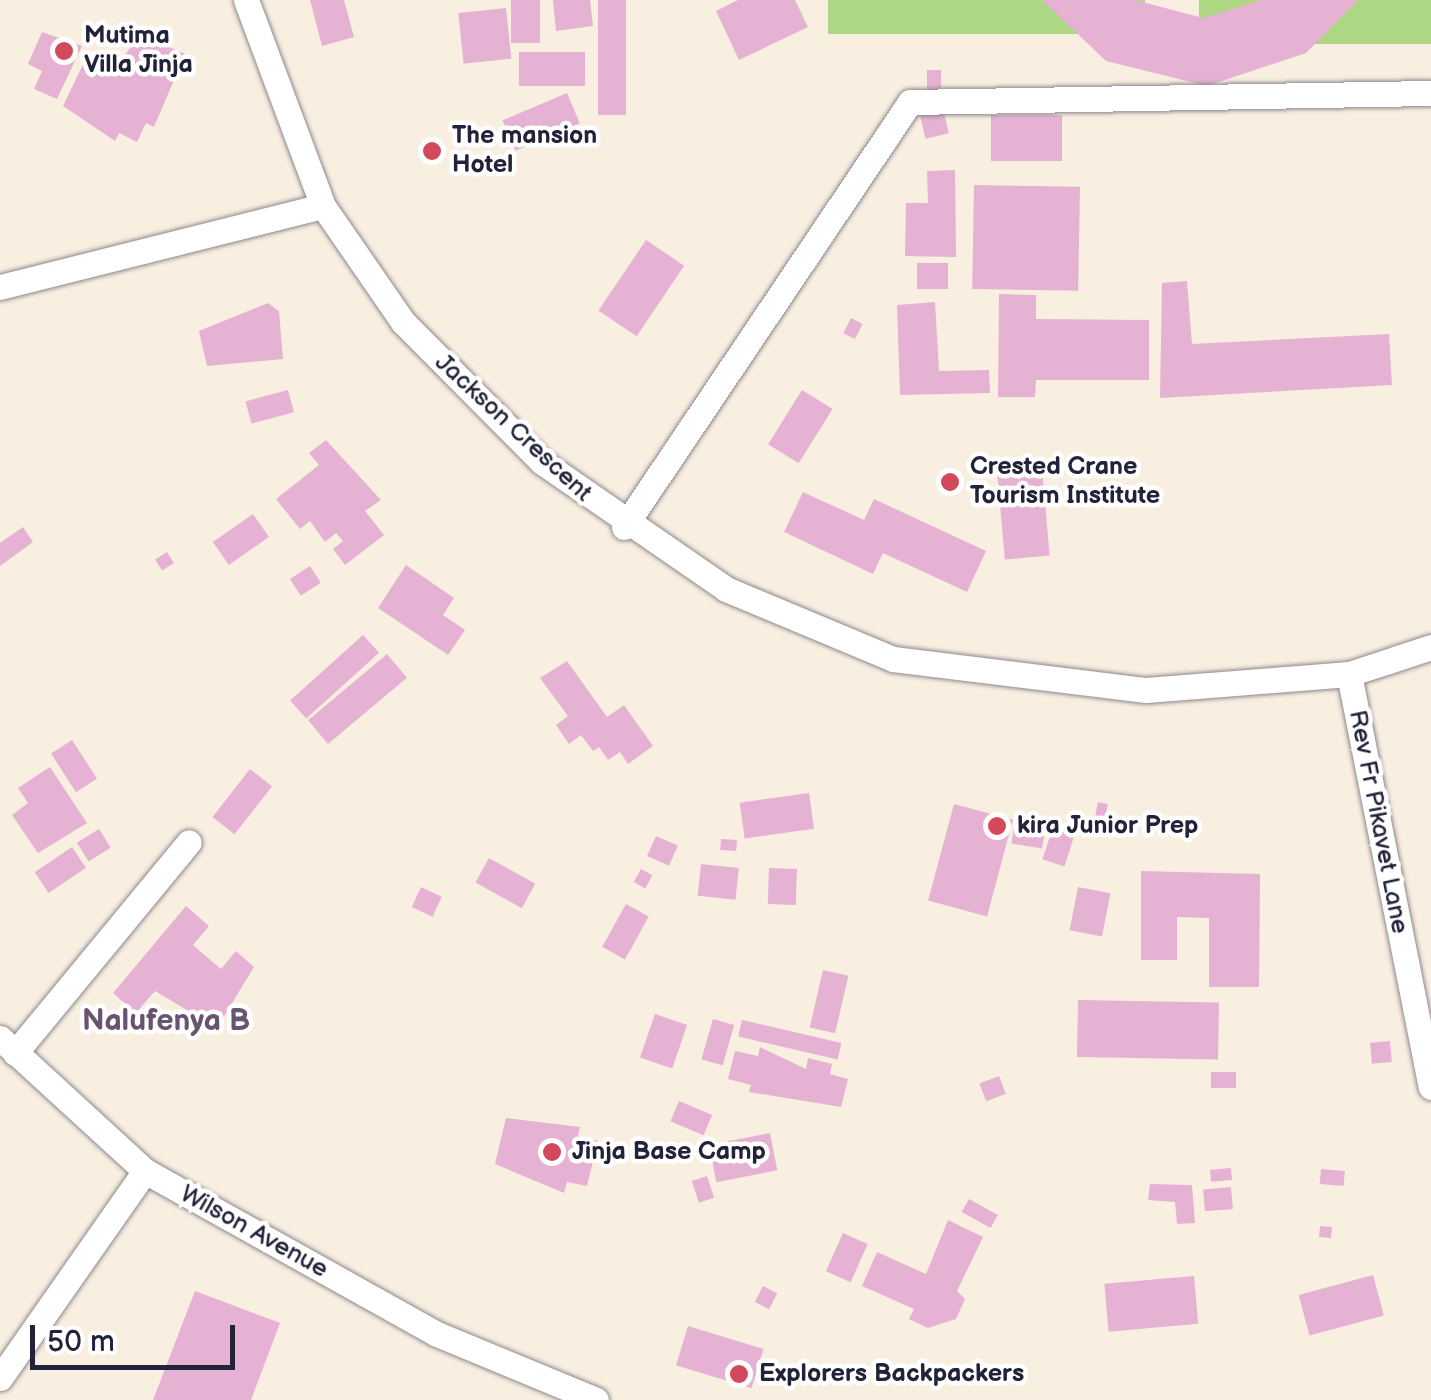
<!DOCTYPE html>
<html>
<head>
<meta charset="utf-8">
<style>
  body { margin:0 }
  #map { position:relative; width:1431px; height:1400px; overflow:hidden; background:#f9efe1; font-family:"Balsamiq Sans",sans-serif }
  div>[style] { position:absolute }
  .green>* { inset:0; background:#add783; transform-origin:0 0 }
  .building>* { inset:0; background:#e5b2d3; transform-origin:0 0 }
  .roads { filter:drop-shadow(0 0 2px #8e888e) drop-shadow(0 0 2px #8e888e) }
  .minor>* { height:25px; margin:-12.5px; padding:0 12.5px; transform-origin:12.5px; border-radius:12.5px; background:#fff }
  .dots>* { width:28px; height:28px; translate:-50% -50%; box-sizing:border-box; border:5px solid #fff; border-radius:50% }
  span { translate:-50% -50%; white-space:nowrap; text-align:center; line-height:1.15; -webkit-text-stroke:9px #fff; paint-order:stroke }
  .poi-label { font-size:25px; color:#22223b; font-weight:700 }
  .left { translate:0 -50%; text-align:left }
  .street-label { font-size:25px; color:#22223b }
  .quarter-label { font-size:30px; color:#665470; font-weight:700 }
  .scale { position:absolute; left:30px; top:1325px; width:205px; height:45px; box-sizing:border-box; border:5px solid #22223b; border-top:0; padding-left:12px; font-size:30px; line-height:35px; white-space:nowrap; color:#22223b; -webkit-text-stroke:8px #fff; paint-order:stroke }
</style>
</head>
<body>
<div id="map">
  <div class="green">
    <div style="left:828px;top:0;width:317px;height:34px"></div>
    <div style="left:1199px;top:0;width:232px;height:44px"></div>
  </div>
  <div class="building">
    <div style="clip-path:polygon(310px 0,344px 0,354px 37px,322px 46px)"></div>
    <div style="left:511px;top:0;width:29px;height:43px"></div>
    <div style="clip-path:polygon(553px 0,590px 0,593px 26px,556px 31px)"></div>
    <div style="left:598px;top:0;width:28px;height:115px"></div>
    <div style="clip-path:polygon(738px 0,795px 0,808px 27px,739px 60px,716px 11px)"></div>
    <div style="clip-path:polygon(1042px 0,1135px 0,1203px 18px,1261px 0,1358px 0,1306px 53px,1207px 86px,1106px 61px)"></div>
    <div style="left:506px;top:8px;width:51px;height:48px;rotate:84deg"></div>
    <div style="clip-path:polygon(42px 32px,82px 46px,57px 99px,34px 89px,42px 71px,28px 64px)"></div>
    <div style="clip-path:polygon(139px 34px,185px 54px,154px 127px,146px 123px,137px 142px,119px 133px,115px 141px,63px 106px,89px 52px,118px 66px)"></div>
    <div style="left:585px;top:52px;width:34px;height:66px;rotate:90deg"></div>
    <div style="left:927px;top:70px;width:14px;height:20px"></div>
    <div style="left:567px;top:93px;width:33px;height:70px;rotate:67deg"></div>
    <div style="left:943px;top:108px;width:26px;height:24px;rotate:77deg"></div>
    <div style="left:991px;top:115px;width:71px;height:46px"></div>
    <div style="clip-path:polygon(955px 170px,956px 257px,905px 256px,906px 203px,928px 203px,927px 171px)"></div>
    <div style="left:974px;top:185px;width:106px;height:104px;rotate:1deg"></div>
    <div style="left:646px;top:240px;width:46px;height:85px;rotate:34deg"></div>
    <div style="left:917px;top:263px;width:31px;height:26px"></div>
    <div style="clip-path:polygon(1187px 281px,1192px 344px,1389px 334px,1392px 385px,1160px 398px,1162px 283px)"></div>
    <div style="clip-path:polygon(999px 294px,1036px 295px,1036px 319px,1149px 320px,1149px 380px,1036px 380px,1035px 397px,998px 397px)"></div>
    <div style="clip-path:polygon(935px 302px,939px 371px,989px 370px,990px 393px,900px 395px,897px 305px)"></div>
    <div style="clip-path:polygon(268px 303px,279px 311px,283px 359px,207px 366px,199px 331px)"></div>
    <div style="left:851px;top:318px;width:13px;height:17px;rotate:27deg"></div>
    <div style="left:288px;top:390px;width:23px;height:44px;rotate:75deg"></div>
    <div style="left:802px;top:390px;width:36px;height:64px;rotate:32deg"></div>
    <div style="clip-path:polygon(326px 440px,381px 500px,365px 511px,384px 535px,345px 565px,333px 549px,343px 541px,336px 533px,325px 542px,310px 521px,300px 529px,276px 499px,319px 465px,309px 453px)"></div>
    <div style="left:1041px;top:457px;width:99px;height:45px;rotate:85deg"></div>
    <div style="clip-path:polygon(803px 492px,864px 520px,874px 499px,986px 551px,967px 592px,883px 553px,873px 574px,784px 532px)"></div>
    <div style="left:253px;top:514px;width:28px;height:49px;rotate:55deg"></div>
    <div style="clip-path:polygon(23px 527px,33px 542px,0 566px,0 543px)"></div>
    <div style="left:167px;top:552px;width:13px;height:14px;rotate:58deg"></div>
    <div style="clip-path:polygon(406px 565px,454px 598px,443px 615px,465px 630px,448px 655px,378px 608px)"></div>
    <div style="left:310px;top:566px;width:20px;height:24px;rotate:57deg"></div>
    <div style="left:363px;top:635px;width:24px;height:98px;rotate:48deg"></div>
    <div style="left:387px;top:654px;width:31px;height:103px;rotate:50deg"></div>
    <div style="clip-path:polygon(567px 661px,607px 717px,624px 705px,653px 746px,628px 764px,620px 752px,608px 760px,599px 747px,593px 751px,581px 735px,569px 744px,556px 725px,568px 716px,540px 678px)"></div>
    <div style="left:72px;top:740px;width:46px;height:25px;rotate:57deg"></div>
    <div style="clip-path:polygon(50px 767px,87px 823px,38px 853px,12px 815px,28px 803px,18px 788px)"></div>
    <div style="left:250px;top:769px;width:28px;height:61px;rotate:38deg"></div>
    <div style="left:809px;top:793px;width:36px;height:70px;rotate:82deg"></div>
    <div style="left:1098px;top:802px;width:10px;height:16px;rotate:11deg"></div>
    <div style="left:954px;top:804px;width:61px;height:100px;rotate:15deg"></div>
    <div style="left:1016px;top:815px;width:31px;height:29px;rotate:9deg"></div>
    <div style="left:1053px;top:827px;width:23px;height:34px;rotate:18deg"></div>
    <div style="left:99px;top:829px;width:22px;height:26px;rotate:58deg"></div>
    <div style="left:656px;top:836px;width:24px;height:22px;rotate:24deg"></div>
    <div style="left:721px;top:839px;width:16px;height:11px;rotate:4deg"></div>
    <div style="left:72px;top:847px;width:25px;height:45px;rotate:56deg"></div>
    <div style="left:489px;top:858px;width:53px;height:28px;rotate:29deg"></div>
    <div style="left:701px;top:864px;width:38px;height:32px;rotate:6deg"></div>
    <div style="left:769px;top:868px;width:28px;height:36px;rotate:2deg"></div>
    <div style="left:641px;top:869px;width:13px;height:15px;rotate:29deg"></div>
    <div style="clip-path:polygon(1141px 871px,1260px 874px,1259px 987px,1209px 987px,1209px 918px,1177px 917px,1177px 960px,1141px 960px)"></div>
    <div style="left:421px;top:887px;width:23px;height:22px;rotate:25deg"></div>
    <div style="left:1078px;top:887px;width:33px;height:44px;rotate:11deg"></div>
    <div style="left:626px;top:904px;width:26px;height:49px;rotate:29deg"></div>
    <div style="clip-path:polygon(186px 906px,209px 926px,193px 945px,221px 969px,236px 951px,254px 967px,217px 1028px,155px 991px,136px 1013px,113px 993px)"></div>
    <div style="left:823px;top:970px;width:26px;height:59px;rotate:13deg"></div>
    <div style="left:1078px;top:1000px;width:141px;height:57px;rotate:1deg"></div>
    <div style="left:655px;top:1014px;width:34px;height:46px;rotate:19deg"></div>
    <div style="left:713px;top:1019px;width:22px;height:42px;rotate:16deg"></div>
    <div style="left:742px;top:1020px;width:102px;height:17px;rotate:13deg"></div>
    <div style="left:1390px;top:1041px;width:21px;height:20px;rotate:85deg"></div>
    <div style="clip-path:polygon(760px 1047px,806px 1069px,808px 1058px,832px 1064px,830px 1074px,848px 1079px,841px 1107px,749px 1092px,751px 1085px,728px 1079px,735px 1051px,758px 1056px)"></div>
    <div style="left:1236px;top:1072px;width:16px;height:25px;rotate:90deg"></div>
    <div style="left:999px;top:1076px;width:19px;height:21px;rotate:69deg"></div>
    <div style="left:679px;top:1101px;width:36px;height:22px;rotate:23deg"></div>
    <div style="clip-path:polygon(506px 1118px,580px 1127px,578px 1136px,598px 1141px,587px 1186px,567px 1182px,564px 1193px,495px 1164px)"></div>
    <div style="left:770px;top:1133px;width:38px;height:62px;rotate:79deg"></div>
    <div style="left:1231px;top:1168px;width:12px;height:21px;rotate:85deg"></div>
    <div style="left:1321px;top:1169px;width:24px;height:15px;rotate:5deg"></div>
    <div style="left:707px;top:1176px;width:23px;height:16px;rotate:72deg"></div>
    <div style="clip-path:polygon(1150px 1184px,1192px 1185px,1195px 1223px,1177px 1224px,1175px 1202px,1148px 1200px)"></div>
    <div style="left:1231px;top:1187px;width:22px;height:28px;rotate:85deg"></div>
    <div style="left:969px;top:1199px;width:33px;height:15px;rotate:29deg"></div>
    <div style="clip-path:polygon(948px 1220px,983px 1237px,957px 1291px,965px 1299px,956px 1319px,928px 1328px,909px 1319px,914px 1309px,862px 1286px,877px 1252px,926px 1274px)"></div>
    <div style="left:1320px;top:1226px;width:12px;height:11px;rotate:5deg"></div>
    <div style="left:843px;top:1233px;width:27px;height:42px;rotate:24deg"></div>
    <div style="left:1373px;top:1275px;width:42px;height:77px;rotate:75deg"></div>
    <div style="left:1194px;top:1276px;width:48px;height:90px;rotate:85deg"></div>
    <div style="left:763px;top:1286px;width:16px;height:18px;rotate:27deg"></div>
    <div style="clip-path:polygon(195px 1291px,280px 1323px,251px 1400px,153px 1400px)"></div>
    <div style="left:688px;top:1326px;width:79px;height:41px;rotate:17deg"></div>
  </div>
  <div class="roads">
    <div class="minor">
      <div style="left:246px;top:0;width:220px;rotate:69.5deg"></div>
      <div style="left:323px;top:206px;width:141px;rotate:55.4deg"></div>
      <div style="left:403px;top:322px;width:197px;rotate:45.2deg"></div>
      <div style="left:542px;top:462px;width:224px;rotate:34.6deg"></div>
      <div style="left:726px;top:589px;width:181px;rotate:22.7deg"></div>
      <div style="left:893px;top:659px;width:255px;rotate:7deg"></div>
      <div style="left:1146px;top:690px;width:204px;rotate:-4.5deg"></div>
      <div style="left:1349px;top:674px;width:86px;rotate:-18.2deg"></div>
      <div style="left:0;top:287px;width:333px;rotate:-14.1deg"></div>
      <div style="left:624px;top:527px;width:512px;rotate:-56.06deg"></div>
      <div style="left:910px;top:102px;width:521px;rotate:-0.99deg"></div>
      <div style="left:1349px;top:674px;width:421px;rotate:78.8deg"></div>
      <div style="left:0;top:1038px;width:197px;rotate:42.5deg"></div>
      <div style="left:145px;top:1171px;width:334px;rotate:29.2deg"></div>
      <div style="left:437px;top:1334px;width:172px;rotate:22.5deg"></div>
      <div style="left:15px;top:1053px;width:273px;rotate:-50.5deg"></div>
      <div style="left:0;top:1378px;width:253px;rotate:-55deg"></div>
    </div>
  </div>
  <div class="dots">
    <div style="left:64px;top:51px;background:#d1495b"></div>
    <div style="left:432px;top:151px;background:#d1495b"></div>
    <div style="left:950px;top:482px;background:#d1495b"></div>
    <div style="left:997px;top:826px;background:#d1495b"></div>
    <div style="left:552px;top:1152px;background:#d1495b"></div>
    <div style="left:739px;top:1374px;background:#d1495b"></div>
  </div>
  <div class="poi-label">
    <span class="left" style="left:84px;top:51px">Mutima<br>Villa Jinja</span>
    <span class="left" style="left:452px;top:151px">The mansion<br>Hotel</span>
    <span class="left" style="left:970px;top:482px">Crested Crane<br>Tourism Institute</span>
    <span class="left" style="left:1017px;top:826px">kira Junior Prep</span>
    <span class="left" style="left:572px;top:1152px">Jinja Base Camp</span>
    <span class="left" style="left:759px;top:1374px">Explorers Backpackers</span>
  </div>
  <div class="street-label">
    <span style="left:513px;top:428px;rotate:43deg">Jackson Crescent</span>
    <span style="left:1378px;top:822px;rotate:79deg">Rev Fr Pikavet Lane</span>
    <span style="left:254px;top:1232px;rotate:29deg">Wilson Avenue</span>
  </div>
  <div class="quarter-label">
    <span style="left:166px;top:1021px">Nalufenya B</span>
  </div>
  <div class="scale">50 m</div>
</div>
</body>
</html>
